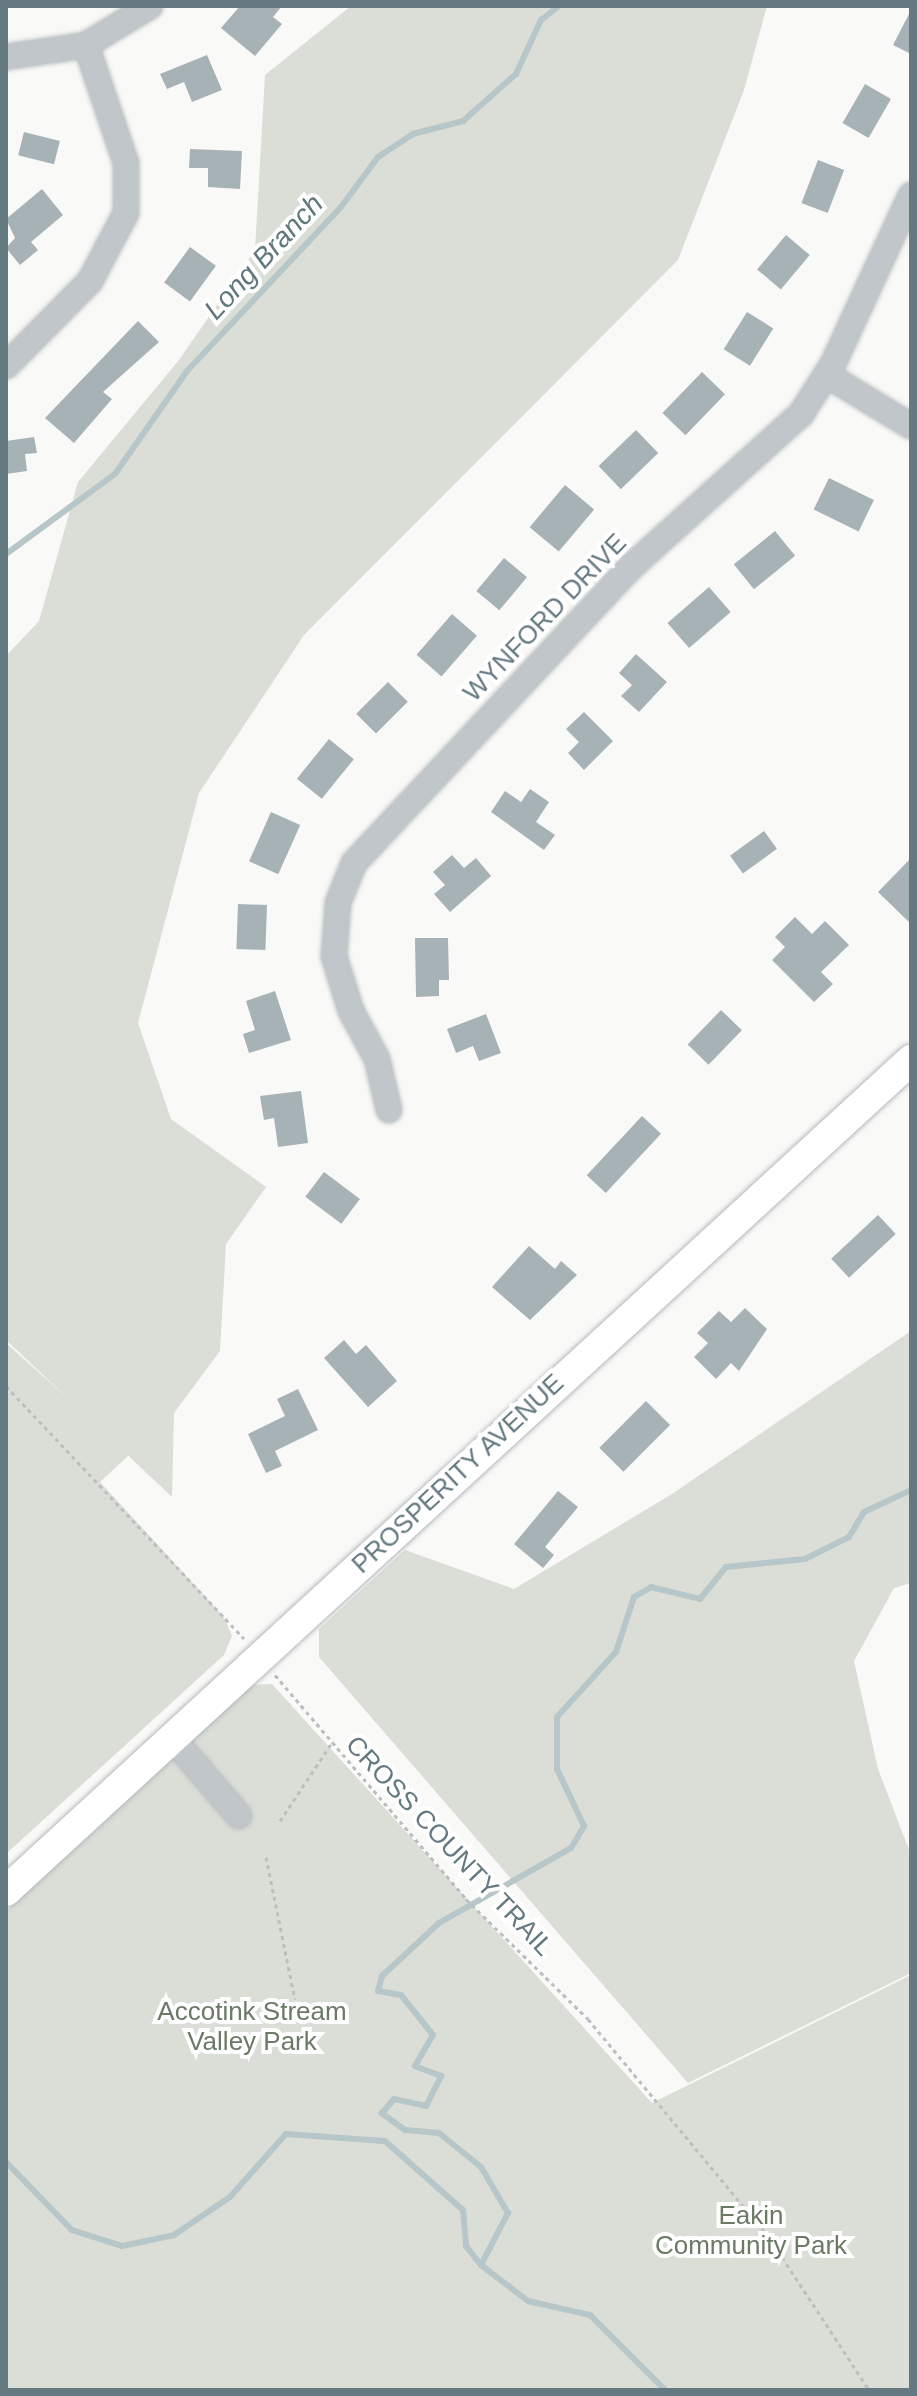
<!DOCTYPE html>
<html>
<head>
<meta charset="utf-8">
<style>
  body { margin:0 }
  #map { position:relative; width:917px; height:2396px; overflow:hidden; background:#f9f9f7; font-family:Helvetica,sans-serif }
  div>[style] { position:absolute }
  .green>* { inset:0; background:#daded6 }
  .stream>* { height:6px; margin:-3px; padding:0 3px; transform-origin:3px; border-radius:3px; background:#b7c6c8 }
  .building>* { inset:0; background:#a7b2b6; transform-origin:0 0 }
  .path>* { height:3px; margin-top:-1.5px; transform-origin:0; background:repeating-linear-gradient(90deg,#bbbfc1 0 4px,transparent 0 8px) }
  .roads { filter:drop-shadow(0 0 2px #b4babd) drop-shadow(0 0 2px #b4babd) }
  .minor>* { height:24px; margin:-12px; padding:0 12px; transform-origin:12px; border-radius:12px; background:#c0c6c9 }
  .major>* { height:30px; margin:-15px; padding:0 15px; transform-origin:15px; border-radius:15px; background:#fff }
  span { translate:-50% -50%; white-space:nowrap; text-align:center; line-height:1.15; -webkit-text-stroke:8px #fff; paint-order:stroke }
  .street-label { font-size:26px; color:#657981 }
  .park-label { font-size:26px; color:#6a7a64 }
  .water-label { font-size:28px; color:#60777c; font-style:italic }
  .frame { position:absolute; inset:0; border:8px solid #657981; pointer-events:none }
</style>
</head>
<body>
<div id="map">
  <div class="green">
    <div style="clip-path:polygon(351px 6px,767px 6px,744px 90px,678px 260px,304px 635px,199px 793px,138px 1023px,171px 1119px,266px 1187px,226px 1244px,220px 1351px,174px 1413px,172px 1497px,6px 1340px,6px 656px,39px 621px,78px 482px,179px 360px,255px 250px,265px 75px)"></div>
    <div style="clip-path:polygon(911px 1331px,911px 1583px,894px 1588px,854px 1661px,878px 1769px,911px 1855px,911px 1973px,688px 2083px,319px 1657px,319px 1629px,405px 1550px,514px 1589px,672px 1494px)"></div>
    <div style="clip-path:polygon(6px 1343px,130px 1454px,100px 1482px,224px 1617px,232px 1636px,224px 1655px,6px 1854px)"></div>
    <div style="clip-path:polygon(272px 1684px,652px 2103px,911px 1975px,911px 2390px,6px 2390px,6px 1911px,251px 1685px)"></div>
  </div>
  <div class="stream">
    <div style="left:6px;top:554px;width:135px;rotate:-36.3deg"></div>
    <div style="left:115px;top:474px;width:126px;rotate:-55deg"></div>
    <div style="left:187px;top:371px;width:225px;rotate:-46.8deg"></div>
    <div style="left:341px;top:207px;width:62px;rotate:-53.5deg"></div>
    <div style="left:378px;top:157px;width:42px;rotate:-33.3deg"></div>
    <div style="left:413px;top:134px;width:52px;rotate:-14.6deg"></div>
    <div style="left:463px;top:121px;width:71px;rotate:-41.6deg"></div>
    <div style="left:516px;top:74px;width:60px;rotate:-65.2deg"></div>
    <div style="left:541px;top:20px;width:23px;rotate:-38deg"></div>
    <div style="left:6px;top:2162px;width:95px;rotate:45.9deg"></div>
    <div style="left:72px;top:2230px;width:52px;rotate:17.7deg"></div>
    <div style="left:122px;top:2246px;width:53px;rotate:-11.9deg"></div>
    <div style="left:174px;top:2235px;width:68px;rotate:-34.2deg"></div>
    <div style="left:230px;top:2197px;width:84px;rotate:-48.4deg"></div>
    <div style="left:286px;top:2134px;width:99px;rotate:4deg"></div>
    <div style="left:385px;top:2141px;width:104px;rotate:41.5deg"></div>
    <div style="left:463px;top:2210px;width:36px;rotate:85deg"></div>
    <div style="left:466px;top:2246px;width:24px;rotate:52deg"></div>
    <div style="left:481px;top:2265px;width:59px;rotate:37.5deg"></div>
    <div style="left:528px;top:2301px;width:64px;rotate:12.7deg"></div>
    <div style="left:590px;top:2315px;width:106px;rotate:45deg"></div>
    <div style="left:481px;top:2265px;width:59px;rotate:-62.6deg"></div>
    <div style="left:508px;top:2213px;width:53px;rotate:-120.4deg"></div>
    <div style="left:481px;top:2167px;width:54px;rotate:-141deg"></div>
    <div style="left:439px;top:2133px;width:34px;rotate:-175deg"></div>
    <div style="left:405px;top:2130px;width:29px;rotate:-144deg"></div>
    <div style="left:382px;top:2113px;width:18px;rotate:-49deg"></div>
    <div style="left:394px;top:2099px;width:33px;rotate:12deg"></div>
    <div style="left:426px;top:2106px;width:34px;rotate:-63deg"></div>
    <div style="left:441px;top:2076px;width:28px;rotate:-159deg"></div>
    <div style="left:415px;top:2066px;width:36px;rotate:-60deg"></div>
    <div style="left:433px;top:2035px;width:51px;rotate:-128.7deg"></div>
    <div style="left:401px;top:1995px;width:23px;rotate:-170deg"></div>
    <div style="left:378px;top:1991px;width:16px;rotate:-75deg"></div>
    <div style="left:382px;top:1976px;width:78px;rotate:-42.9deg"></div>
    <div style="left:439px;top:1923px;width:152px;rotate:-29.6deg"></div>
    <div style="left:571px;top:1848px;width:26px;rotate:-59deg"></div>
    <div style="left:584px;top:1826px;width:63px;rotate:-115.3deg"></div>
    <div style="left:557px;top:1769px;width:52px;rotate:-90deg"></div>
    <div style="left:557px;top:1717px;width:88px;rotate:-47.8deg"></div>
    <div style="left:616px;top:1652px;width:58px;rotate:-71.9deg"></div>
    <div style="left:634px;top:1597px;width:20px;rotate:-30deg"></div>
    <div style="left:651px;top:1587px;width:50px;rotate:13.8deg"></div>
    <div style="left:700px;top:1599px;width:41px;rotate:-50.9deg"></div>
    <div style="left:726px;top:1567px;width:79px;rotate:-5.8deg"></div>
    <div style="left:805px;top:1559px;width:49px;rotate:-26.6deg"></div>
    <div style="left:849px;top:1537px;width:29px;rotate:-59deg"></div>
    <div style="left:864px;top:1512px;width:52px;rotate:-25.1deg"></div>
  </div>
  <div class="building">
    <div style="clip-path:polygon(240px 6px,282px 6px,273px 17px,282px 24px,255px 56px,221px 28px)"></div>
    <div style="clip-path:polygon(911px 10px,911px 54px,893px 45px)"></div>
    <div style="clip-path:polygon(207px 55px,222px 90px,192px 102px,184px 82px,167px 89px,160px 74px)"></div>
    <div style="left:865px;top:84px;width:30px;height:45px;rotate:30deg"></div>
    <div style="left:24px;top:132px;width:37px;height:24px;rotate:14deg"></div>
    <div style="clip-path:polygon(190px 149px,242px 151px,240px 189px,208px 187px,208px 168px,189px 168px)"></div>
    <div style="left:818px;top:160px;width:28px;height:46px;rotate:21deg"></div>
    <div style="clip-path:polygon(42px 189px,63px 215px,31px 242px,38px 250px,20px 265px,6px 248px,15px 238px,6px 219px)"></div>
    <div style="left:786px;top:235px;width:31px;height:45px;rotate:40deg"></div>
    <div style="left:190px;top:247px;width:32px;height:44px;rotate:36deg"></div>
    <div style="left:747px;top:312px;width:31px;height:44px;rotate:32deg"></div>
    <div style="clip-path:polygon(138px 321px,159px 342px,103px 392px,112px 399px,74px 443px,45px 418px)"></div>
    <div style="left:702px;top:372px;width:32px;height:57px;rotate:44deg"></div>
    <div style="left:636px;top:430px;width:32px;height:52px;rotate:46deg"></div>
    <div style="clip-path:polygon(34px 437px,37px 453px,25px 454px,27px 471px,6px 474px,6px 441px)"></div>
    <div style="left:829px;top:478px;width:50px;height:35px;rotate:26deg"></div>
    <div style="left:565px;top:485px;width:38px;height:55px;rotate:40deg"></div>
    <div style="left:775px;top:531px;width:32px;height:53px;rotate:51deg"></div>
    <div style="left:504px;top:558px;width:30px;height:43px;rotate:40deg"></div>
    <div style="left:709px;top:587px;width:33px;height:55px;rotate:49deg"></div>
    <div style="left:452px;top:614px;width:33px;height:54px;rotate:41deg"></div>
    <div style="clip-path:polygon(636px 654px,667px 682px,639px 712px,621px 696px,632px 685px,619px 673px)"></div>
    <div style="left:388px;top:682px;width:28px;height:45px;rotate:45deg"></div>
    <div style="clip-path:polygon(584px 712px,613px 741px,584px 770px,568px 753px,579px 742px,566px 729px)"></div>
    <div style="left:329px;top:739px;width:32px;height:51px;rotate:39deg"></div>
    <div style="clip-path:polygon(530px 789px,549px 802px,536px 822px,555px 835px,544px 850px,491px 812px,505px 791px,521px 802px)"></div>
    <div style="left:271px;top:812px;width:32px;height:54px;rotate:24deg"></div>
    <div style="left:764px;top:831px;width:22px;height:42px;rotate:54deg"></div>
    <div style="clip-path:polygon(452px 855px,464px 868px,476px 858px,491px 876px,450px 912px,434px 894px,445px 885px,433px 872px)"></div>
    <div style="clip-path:polygon(911px 858px,911px 924px,878px 892px)"></div>
    <div style="left:238px;top:904px;width:29px;height:45px;rotate:2deg"></div>
    <div style="clip-path:polygon(795px 917px,812px 934px,825px 921px,849px 945px,821px 972px,833px 984px,814px 1002px,772px 960px,785px 947px,775px 937px)"></div>
    <div style="clip-path:polygon(415px 938px,448px 938px,449px 980px,439px 980px,439px 996px,416px 997px)"></div>
    <div style="clip-path:polygon(275px 991px,291px 1040px,249px 1053px,243px 1034px,255px 1030px,246px 1001px)"></div>
    <div style="left:721px;top:1010px;width:29px;height:48px;rotate:44deg"></div>
    <div style="clip-path:polygon(486px 1014px,501px 1053px,479px 1061px,473px 1046px,456px 1053px,447px 1029px)"></div>
    <div style="clip-path:polygon(301px 1091px,308px 1143px,278px 1147px,274px 1118px,264px 1120px,260px 1096px)"></div>
    <div style="left:642px;top:1116px;width:26px;height:81px;rotate:43deg"></div>
    <div style="left:324px;top:1172px;width:45px;height:31px;rotate:37deg"></div>
    <div style="left:878px;top:1215px;width:26px;height:64px;rotate:47deg"></div>
    <div style="clip-path:polygon(529px 1246px,555px 1269px,561px 1261px,577px 1275px,530px 1320px,492px 1287px)"></div>
    <div style="clip-path:polygon(745px 1308px,767px 1329px,739px 1371px,731px 1363px,716px 1379px,694px 1357px,708px 1343px,697px 1333px,719px 1311px,731px 1322px)"></div>
    <div style="clip-path:polygon(344px 1340px,356px 1354px,366px 1345px,397px 1381px,368px 1407px,324px 1358px)"></div>
    <div style="clip-path:polygon(298px 1389px,318px 1430px,275px 1451px,282px 1466px,266px 1473px,248px 1434px,285px 1416px,277px 1399px)"></div>
    <div style="left:646px;top:1401px;width:34px;height:66px;rotate:45deg"></div>
    <div style="clip-path:polygon(558px 1491px,578px 1507px,545px 1547px,554px 1555px,543px 1568px,514px 1544px)"></div>
  </div>
  <div class="path">
    <div style="left:6px;top:1386px;width:347px;rotate:46.7deg"></div>
    <div style="left:275px;top:1675px;width:294px;rotate:49.5deg"></div>
    <div style="left:466px;top:1899px;width:171px;rotate:44.5deg"></div>
    <div style="left:588px;top:2019px;width:283px;rotate:50.3deg"></div>
    <div style="left:769px;top:2237px;width:183px;rotate:56.8deg"></div>
    <div style="left:280px;top:1821px;width:92px;rotate:-56.5deg"></div>
    <div style="left:266px;top:1857px;width:145px;rotate:78.5deg"></div>
  </div>
  <div class="roads">
    <div class="minor">
      <div style="left:6px;top:57px;width:81px;rotate:-8.5deg"></div>
      <div style="left:86px;top:45px;width:75px;rotate:-31.4deg"></div>
      <div style="left:6px;top:366px;width:120px;rotate:-45.3deg"></div>
      <div style="left:90px;top:281px;width:77px;rotate:-62.1deg"></div>
      <div style="left:126px;top:213px;width:50px;rotate:-90deg"></div>
      <div style="left:126px;top:163px;width:125px;rotate:-108.7deg"></div>
      <div style="left:827px;top:375px;width:98px;rotate:31.3deg"></div>
      <div style="left:389px;top:1110px;width:52px;rotate:-103.2deg"></div>
      <div style="left:377px;top:1059px;width:55px;rotate:-118.4deg"></div>
      <div style="left:351px;top:1011px;width:58px;rotate:-107.2deg"></div>
      <div style="left:334px;top:956px;width:53px;rotate:-85.7deg"></div>
      <div style="left:338px;top:903px;width:43px;rotate:-68.2deg"></div>
      <div style="left:354px;top:863px;width:405px;rotate:-46.9deg"></div>
      <div style="left:631px;top:567px;width:229px;rotate:-42deg"></div>
      <div style="left:801px;top:414px;width:59px;rotate:-57.4deg"></div>
      <div style="left:833px;top:364px;width:186px;rotate:-65.2deg"></div>
      <div style="left:173px;top:1739px;width:101px;rotate:49.4deg"></div>
    </div>
    <div class="major">
      <div style="left:6px;top:1891px;width:1229px;rotate:-42.56deg"></div>
    </div>
  </div>
  <div class="street-label">
    <span style="left:545px;top:618px;rotate:-46deg">WYNFORD DRIVE</span>
    <span style="left:458px;top:1474px;rotate:-43deg">PROSPERITY AVENUE</span>
    <span style="left:449px;top:1846px;rotate:47deg">CROSS COUNTY TRAIL</span>
  </div>
  <div class="park-label">
    <span style="left:252px;top:2027px">Accotink Stream<br>Valley Park</span>
    <span style="left:751px;top:2231px">Eakin<br>Community Park</span>
  </div>
  <div class="water-label">
    <span style="left:264px;top:257px;rotate:-47deg">Long Branch</span>
  </div>
  <div class="frame"></div>
</div>
</body>
</html>
